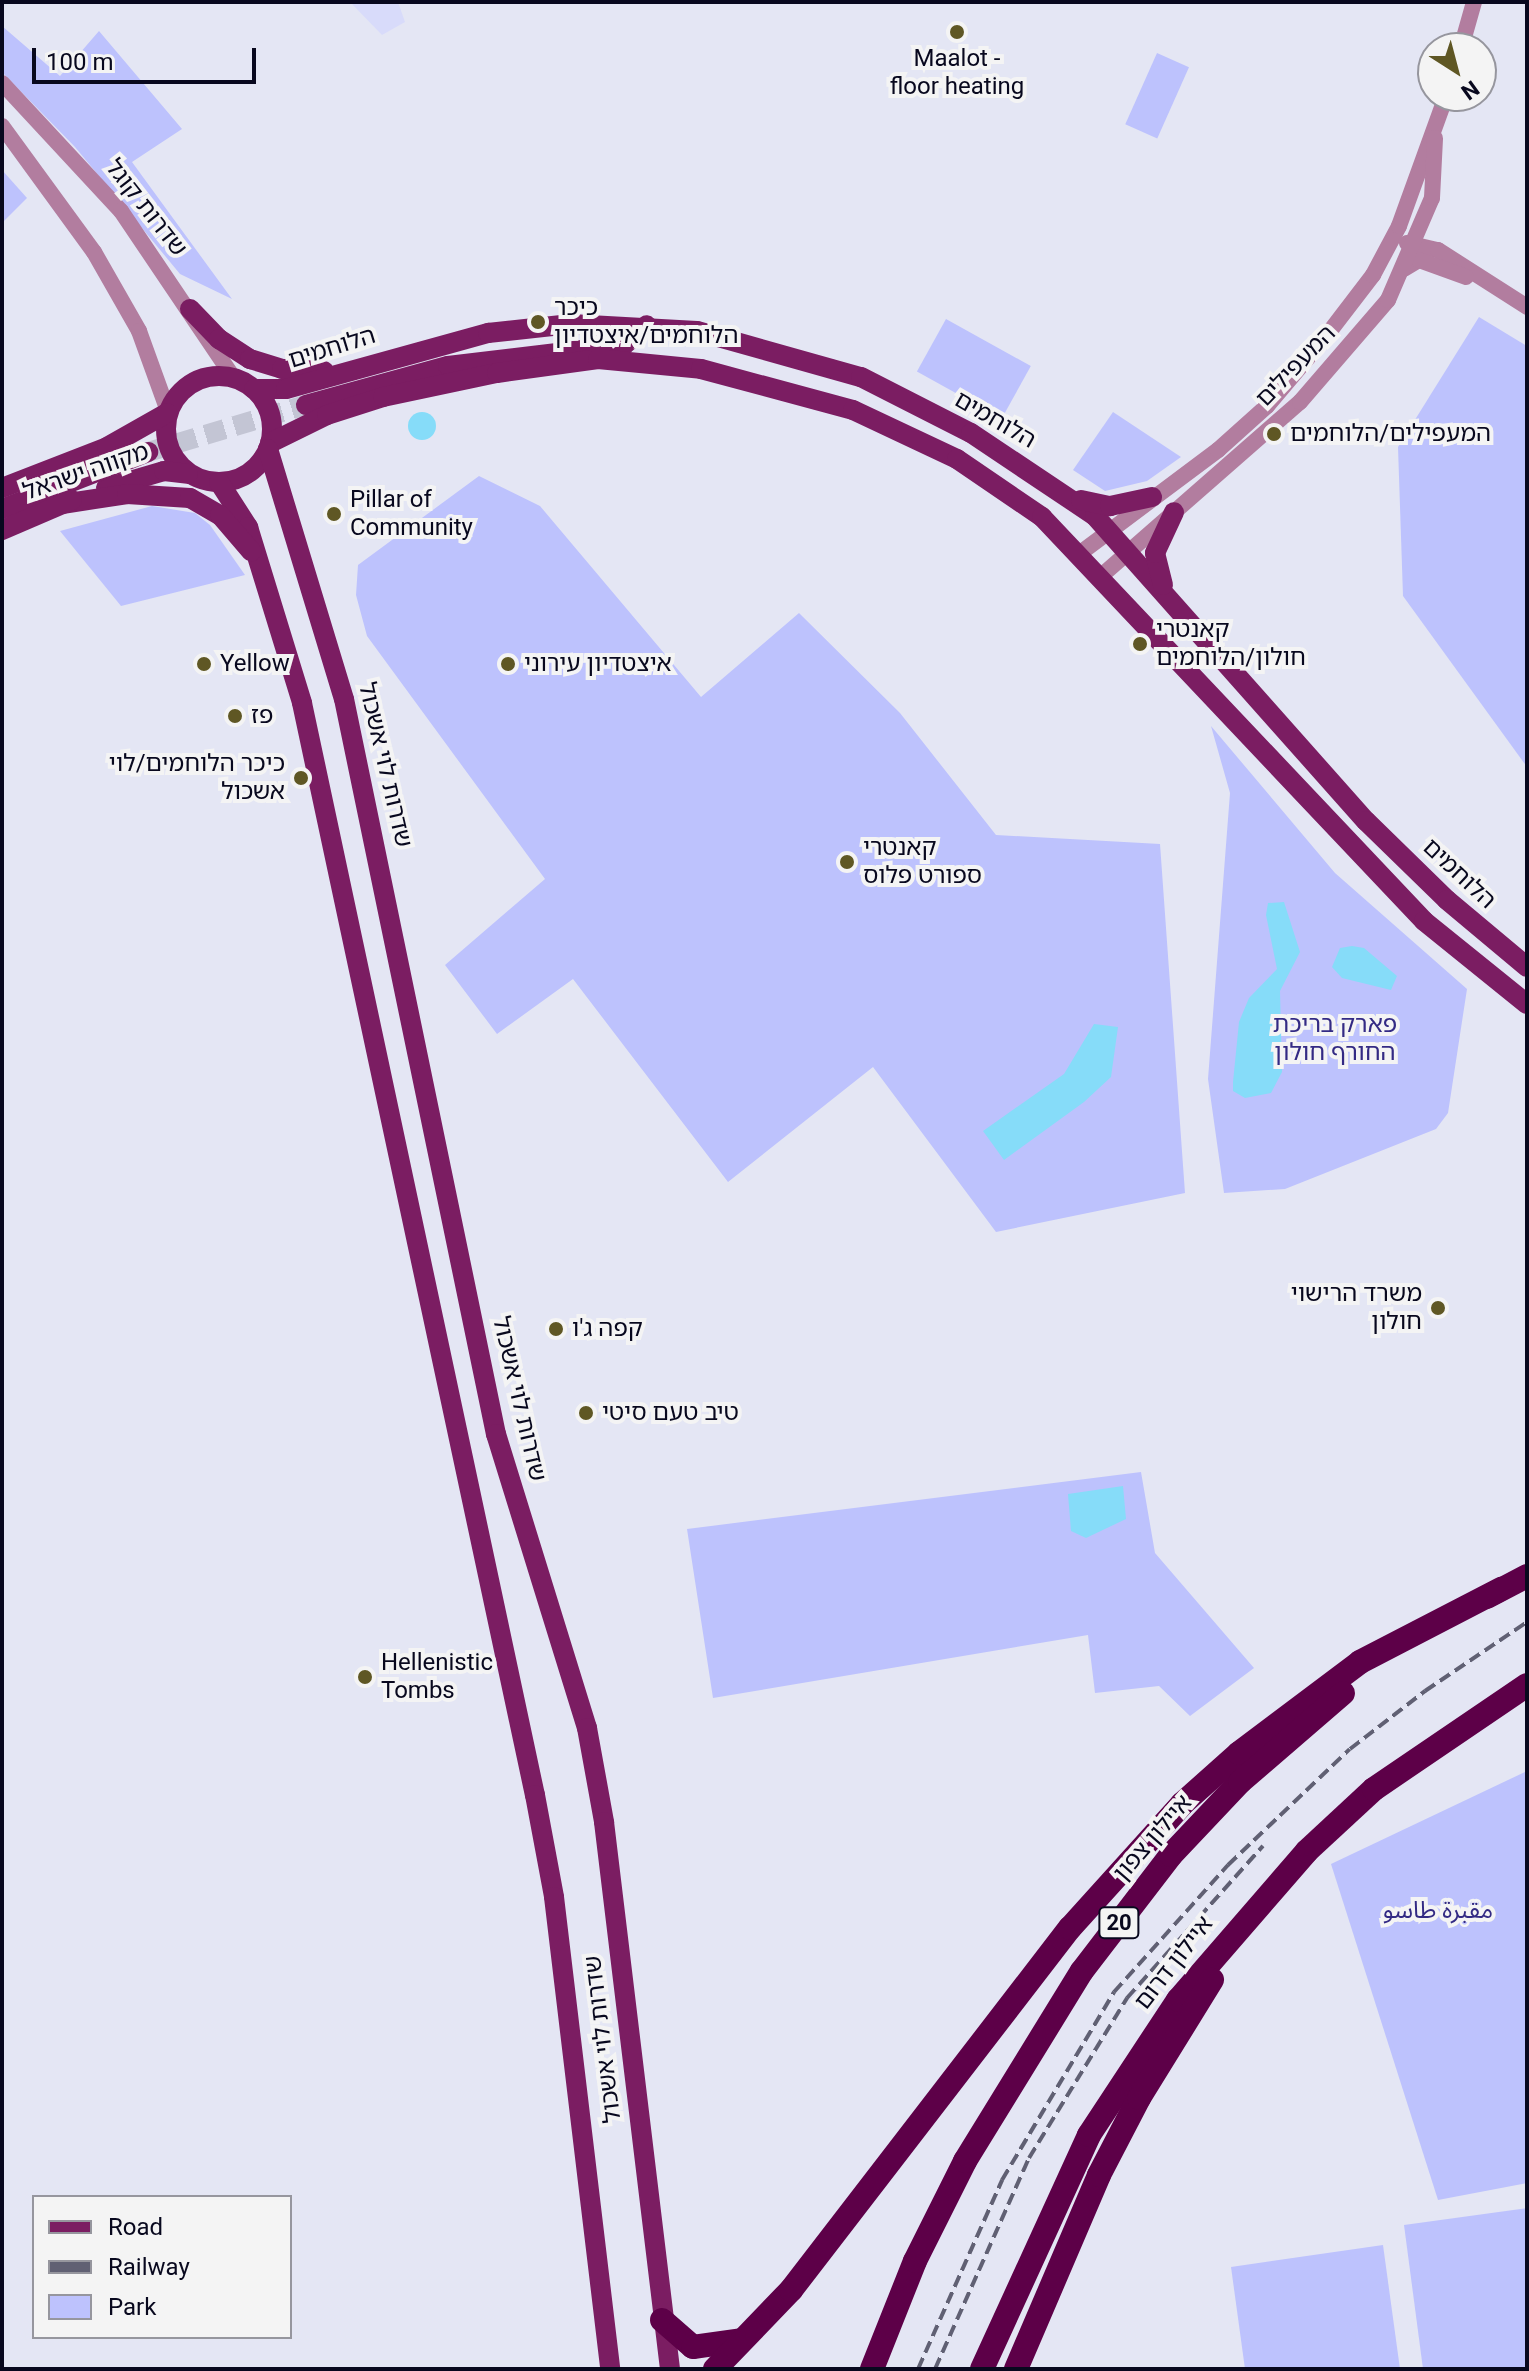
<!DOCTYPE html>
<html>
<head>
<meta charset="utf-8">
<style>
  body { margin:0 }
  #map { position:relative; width:1529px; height:2371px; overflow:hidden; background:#e4e6f4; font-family:Roboto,"Noto Sans Arabic","Noto Sans Hebrew",sans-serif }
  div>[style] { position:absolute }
  .built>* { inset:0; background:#d8dbfa }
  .green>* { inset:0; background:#bdc2fd; transform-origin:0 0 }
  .water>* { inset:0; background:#86dcf9 }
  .round { border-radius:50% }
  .major-tunnel>* { height:20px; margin-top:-10px; transform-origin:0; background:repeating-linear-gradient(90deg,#c3c5d4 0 20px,transparent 0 30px) }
  .minor>* { height:16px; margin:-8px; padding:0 8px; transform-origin:8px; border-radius:8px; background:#b27d9f }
  .major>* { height:20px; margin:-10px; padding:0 10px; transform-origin:10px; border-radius:10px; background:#7b1d62 }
  .major>.ring { margin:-10px; padding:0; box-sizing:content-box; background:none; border:20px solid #7b1d62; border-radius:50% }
  .highway>* { height:24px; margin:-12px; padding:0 12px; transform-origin:12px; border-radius:12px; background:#5d0048 }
  .rail>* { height:4px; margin-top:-2px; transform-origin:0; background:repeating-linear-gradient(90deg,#606073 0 12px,transparent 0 18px) }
  .dots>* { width:22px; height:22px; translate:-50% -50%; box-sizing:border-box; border:4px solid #f4f4f4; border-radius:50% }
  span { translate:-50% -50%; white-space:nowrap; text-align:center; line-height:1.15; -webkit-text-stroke:8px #f4f4f4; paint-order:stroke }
  .shield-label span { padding:2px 6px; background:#f4f4f4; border:2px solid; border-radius:6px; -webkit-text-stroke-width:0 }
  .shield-label { font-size:22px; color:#08081e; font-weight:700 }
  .poi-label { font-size:24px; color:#08081e }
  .left { translate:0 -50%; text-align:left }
  .right { translate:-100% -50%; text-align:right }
  .street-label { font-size:24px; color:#08081e }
  .park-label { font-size:24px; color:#332a84 }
  .frame { position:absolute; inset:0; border:4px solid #08081e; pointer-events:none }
  .legend { position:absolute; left:32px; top:2195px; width:260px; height:144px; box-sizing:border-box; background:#f4f4f4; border:2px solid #96969e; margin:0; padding:10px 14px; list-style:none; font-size:24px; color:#08081e }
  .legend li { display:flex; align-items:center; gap:16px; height:40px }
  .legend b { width:40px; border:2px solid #96969e }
  .north { position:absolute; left:1417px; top:32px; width:80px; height:80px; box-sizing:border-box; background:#f4f4f4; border:2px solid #96969e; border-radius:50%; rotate:144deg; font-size:22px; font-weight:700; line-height:32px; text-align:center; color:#08081e }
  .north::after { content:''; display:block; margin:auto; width:28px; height:36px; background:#5f5724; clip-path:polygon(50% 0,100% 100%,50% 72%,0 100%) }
  .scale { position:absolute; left:32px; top:48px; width:224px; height:36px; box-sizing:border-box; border:4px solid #08081e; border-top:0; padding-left:10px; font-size:24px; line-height:28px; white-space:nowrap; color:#08081e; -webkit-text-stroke:6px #f4f4f4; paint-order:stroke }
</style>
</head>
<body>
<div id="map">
  <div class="built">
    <div style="clip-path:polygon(350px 2px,398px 2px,405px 22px,382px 35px)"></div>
  </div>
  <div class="green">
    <div style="clip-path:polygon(2px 26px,60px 76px,99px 31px,182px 129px,132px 162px,232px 299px,180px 274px,75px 147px,2px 72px)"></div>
    <div style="left:1157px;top:53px;width:35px;height:78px;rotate:24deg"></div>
    <div style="clip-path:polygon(2px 170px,27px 198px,2px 223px)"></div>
    <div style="clip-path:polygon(1479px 317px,1527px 346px,1527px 767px,1403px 596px,1398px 447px)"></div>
    <div style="left:946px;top:319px;width:97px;height:60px;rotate:29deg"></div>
    <div style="clip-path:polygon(1113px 412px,1181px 457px,1147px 481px,1105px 491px,1073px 470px)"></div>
    <div style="clip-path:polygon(479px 476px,540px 506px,701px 697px,799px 613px,900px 713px,996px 835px,1160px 844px,1185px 1193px,996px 1232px,873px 1067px,728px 1182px,573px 979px,497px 1034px,445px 965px,545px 879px,367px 636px,356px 595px,358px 565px)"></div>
    <div style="clip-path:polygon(152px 506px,195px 513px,210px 525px,245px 575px,121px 606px,60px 531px)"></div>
    <div style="clip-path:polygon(1211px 726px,1335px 873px,1467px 989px,1448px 1113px,1436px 1129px,1285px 1189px,1224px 1193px,1208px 1079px,1230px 793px)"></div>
    <div style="clip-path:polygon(1141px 1472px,1155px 1553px,1254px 1668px,1190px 1716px,1159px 1686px,1095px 1693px,1088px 1635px,713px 1698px,687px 1529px)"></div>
    <div style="clip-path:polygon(1527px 1771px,1527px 2183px,1438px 2200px,1331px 1864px)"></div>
    <div style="clip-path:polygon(1527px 2208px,1527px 2369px,1423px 2369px,1404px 2225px)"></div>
    <div style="clip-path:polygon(1383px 2245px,1400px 2369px,1245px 2369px,1231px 2267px)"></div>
  </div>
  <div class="water">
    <div class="round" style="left:408px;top:412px;width:28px;height:28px"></div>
    <div style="clip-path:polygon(1284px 902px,1300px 952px,1280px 991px,1282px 1072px,1271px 1093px,1245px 1098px,1233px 1091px,1233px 1082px,1239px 1022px,1249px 998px,1277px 969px,1266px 915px,1268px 903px)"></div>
    <div style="clip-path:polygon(1352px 946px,1364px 948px,1397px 976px,1391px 990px,1342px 978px,1332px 967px,1340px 948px)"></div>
    <div style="clip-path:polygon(1094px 1024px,1118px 1027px,1111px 1077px,1084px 1102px,1004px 1160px,983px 1131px,1064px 1074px)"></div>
    <div style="clip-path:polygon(1123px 1486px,1126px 1519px,1086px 1538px,1071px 1531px,1068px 1494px)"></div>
  </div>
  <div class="major-tunnel">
    <div style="left:148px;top:452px;width:165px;rotate:-16.6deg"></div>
  </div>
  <div class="minor">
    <div style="left:1461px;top:48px;width:48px;rotate:-74.2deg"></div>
    <div style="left:2px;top:83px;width:175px;rotate:47.1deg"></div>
    <div style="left:121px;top:211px;width:200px;rotate:56deg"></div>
    <div style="left:2px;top:126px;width:156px;rotate:53.9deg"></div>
    <div style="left:94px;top:252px;width:91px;rotate:60.3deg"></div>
    <div style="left:139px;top:331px;width:85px;rotate:70.1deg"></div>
    <div style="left:1407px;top:243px;width:32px;rotate:13deg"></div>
    <div style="left:1438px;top:250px;width:106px;rotate:32.6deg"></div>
    <div style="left:1404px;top:269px;width:17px;rotate:-31deg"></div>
    <div style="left:1419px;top:260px;width:50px;rotate:19.9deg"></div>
    <div style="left:1079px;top:554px;width:174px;rotate:-36.8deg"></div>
    <div style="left:1218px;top:450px;width:66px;rotate:-41.9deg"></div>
    <div style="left:1267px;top:406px;width:93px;rotate:-49.8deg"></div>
    <div style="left:1327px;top:335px;width:76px;rotate:-52.5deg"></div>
    <div style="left:1373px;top:275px;width:55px;rotate:-62deg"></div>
    <div style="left:1399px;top:226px;width:138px;rotate:-70.1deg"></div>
    <div style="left:1100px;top:577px;width:266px;rotate:-41.2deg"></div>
    <div style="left:1300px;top:402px;width:135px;rotate:-49.2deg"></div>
    <div style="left:1388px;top:300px;width:111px;rotate:-66.7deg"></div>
    <div style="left:1432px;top:198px;width:60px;rotate:-87.1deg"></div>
  </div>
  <div class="major">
    <div style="left:190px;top:309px;width:42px;rotate:46deg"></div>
    <div style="left:219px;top:339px;width:37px;rotate:33deg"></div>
    <div style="left:250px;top:359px;width:34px;rotate:17deg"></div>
    <div style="left:282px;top:369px;width:42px;rotate:2.7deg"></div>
    <div class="ring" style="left:166px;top:376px;width:86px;height:86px"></div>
    <div style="left:254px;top:389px;width:32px"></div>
    <div style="left:286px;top:389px;width:210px;rotate:-15.5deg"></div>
    <div style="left:488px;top:333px;width:83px;rotate:-6.2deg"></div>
    <div style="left:571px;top:324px;width:126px;rotate:3.2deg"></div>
    <div style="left:697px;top:331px;width:170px;rotate:15.7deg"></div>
    <div style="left:861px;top:377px;width:123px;rotate:27deg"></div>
    <div style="left:971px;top:433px;width:149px;rotate:33.8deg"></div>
    <div style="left:1095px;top:516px;width:408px;rotate:48.4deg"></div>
    <div style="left:1366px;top:821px;width:113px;rotate:44.3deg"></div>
    <div style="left:1447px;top:900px;width:104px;rotate:39.9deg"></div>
    <div style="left:306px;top:405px;width:147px;rotate:-15.4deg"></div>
    <div style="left:448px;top:366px;width:177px;rotate:-6.8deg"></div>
    <div style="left:624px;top:345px;width:30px;rotate:-41deg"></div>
    <div style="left:270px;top:443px;width:64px;rotate:-26.2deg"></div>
    <div style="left:327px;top:415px;width:59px;rotate:-17.8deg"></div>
    <div style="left:383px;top:397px;width:116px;rotate:-11.9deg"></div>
    <div style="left:497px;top:373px;width:102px;rotate:-7.9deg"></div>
    <div style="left:598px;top:359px;width:103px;rotate:5.5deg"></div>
    <div style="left:701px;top:369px;width:157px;rotate:15.1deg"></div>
    <div style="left:853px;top:410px;width:115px;rotate:25.2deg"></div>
    <div style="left:957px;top:459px;width:103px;rotate:34.3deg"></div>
    <div style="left:1042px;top:517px;width:556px;rotate:46.6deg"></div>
    <div style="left:1424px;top:921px;width:132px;rotate:38.9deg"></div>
    <div style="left:268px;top:449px;width:261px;rotate:73.1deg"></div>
    <div style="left:344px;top:699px;width:751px;rotate:78.32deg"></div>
    <div style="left:496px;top:1434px;width:308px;rotate:72.8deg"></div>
    <div style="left:587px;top:1728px;width:96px;rotate:79.7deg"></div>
    <div style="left:604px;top:1822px;width:551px;rotate:83.12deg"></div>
    <div style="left:219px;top:482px;width:54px;rotate:57.2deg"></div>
    <div style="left:248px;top:527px;width:184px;rotate:72.9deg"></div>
    <div style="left:302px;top:703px;width:1117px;rotate:77.96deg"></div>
    <div style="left:535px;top:1795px;width:104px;rotate:79.4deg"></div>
    <div style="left:554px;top:1897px;width:475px;rotate:83.2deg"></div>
    <div style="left:2px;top:488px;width:113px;rotate:-21.3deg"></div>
    <div style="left:107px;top:447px;width:69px;rotate:-29.5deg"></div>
    <div style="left:106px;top:488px;width:60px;rotate:-16.3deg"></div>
    <div style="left:164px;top:471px;width:24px;rotate:7deg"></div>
    <div style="left:1081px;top:500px;width:30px;rotate:12deg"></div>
    <div style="left:1110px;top:506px;width:43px;rotate:-12.1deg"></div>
    <div style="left:62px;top:504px;width:66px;rotate:-8.7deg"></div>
    <div style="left:127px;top:494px;width:63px;rotate:3.6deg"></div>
    <div style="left:190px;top:498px;width:34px;rotate:30deg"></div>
    <div style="left:220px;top:515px;width:48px;rotate:49.3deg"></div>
    <div style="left:2px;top:509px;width:157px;rotate:-21.3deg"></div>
    <div style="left:2px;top:530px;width:76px;rotate:-23.2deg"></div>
    <div style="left:1163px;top:585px;width:33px;rotate:-104deg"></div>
    <div style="left:1155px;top:553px;width:45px;rotate:-65.1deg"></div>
  </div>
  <div class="highway">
    <div style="left:1487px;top:1597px;width:45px;rotate:-27.7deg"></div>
    <div style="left:662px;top:2320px;width:41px;rotate:41.1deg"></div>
    <div style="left:693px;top:2347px;width:49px;rotate:-8.1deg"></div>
    <div style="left:715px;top:2369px;width:110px;rotate:-46.1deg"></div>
    <div style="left:791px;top:2290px;width:457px;rotate:-52.4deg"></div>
    <div style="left:1070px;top:1928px;width:167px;rotate:-47.9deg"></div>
    <div style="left:1182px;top:1804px;width:76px;rotate:-41.8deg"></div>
    <div style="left:1239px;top:1753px;width:151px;rotate:-36.9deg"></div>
    <div style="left:1360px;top:1662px;width:159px;rotate:-27.4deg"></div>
    <div style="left:872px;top:2369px;width:116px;rotate:-68.3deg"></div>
    <div style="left:915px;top:2261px;width:112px;rotate:-63.4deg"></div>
    <div style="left:965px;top:2161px;width:223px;rotate:-58.4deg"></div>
    <div style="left:1082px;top:1971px;width:146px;rotate:-52.5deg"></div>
    <div style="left:1171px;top:1855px;width:100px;rotate:-46.6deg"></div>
    <div style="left:1240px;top:1782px;width:136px;rotate:-40.8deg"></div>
    <div style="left:982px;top:2369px;width:257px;rotate:-65.4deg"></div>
    <div style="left:1089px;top:2135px;width:162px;rotate:-56.6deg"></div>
    <div style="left:1178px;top:2000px;width:197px;rotate:-49.1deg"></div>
    <div style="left:1307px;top:1851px;width:91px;rotate:-42.8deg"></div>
    <div style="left:1374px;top:1789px;width:185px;rotate:-34.2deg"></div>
    <div style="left:1016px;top:2369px;width:211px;rotate:-66.8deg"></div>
    <div style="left:1099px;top:2175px;width:87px;rotate:-62.5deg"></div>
    <div style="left:1139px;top:2098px;width:139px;rotate:-58.3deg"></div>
  </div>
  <div class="rail">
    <div style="left:918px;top:2369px;width:207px;rotate:-66deg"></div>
    <div style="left:1002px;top:2180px;width:219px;rotate:-59.2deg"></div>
    <div style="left:1114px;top:1992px;width:171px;rotate:-48.1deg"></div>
    <div style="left:1228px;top:1865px;width:168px;rotate:-43.6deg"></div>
    <div style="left:1350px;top:1749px;width:95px;rotate:-37.7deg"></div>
    <div style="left:1425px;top:1691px;width:123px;rotate:-34.1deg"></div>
    <div style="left:935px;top:2369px;width:231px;rotate:-66deg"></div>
    <div style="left:1029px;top:2158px;width:188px;rotate:-58.5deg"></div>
    <div style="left:1127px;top:1998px;width:204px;rotate:-48.2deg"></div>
  </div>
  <div class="dots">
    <div style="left:957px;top:32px;background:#5f5724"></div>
    <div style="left:538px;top:322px;background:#5f5724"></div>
    <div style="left:1274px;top:434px;background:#5f5724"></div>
    <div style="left:334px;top:514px;background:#5f5724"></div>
    <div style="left:1140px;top:644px;background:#5f5724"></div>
    <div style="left:204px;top:664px;background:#5f5724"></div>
    <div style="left:508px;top:664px;background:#5f5724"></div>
    <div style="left:235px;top:716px;background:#5f5724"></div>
    <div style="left:301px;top:778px;background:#5f5724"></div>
    <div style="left:847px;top:862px;background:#5f5724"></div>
    <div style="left:1438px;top:1308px;background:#5f5724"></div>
    <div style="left:556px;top:1329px;background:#5f5724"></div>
    <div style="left:586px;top:1413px;background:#5f5724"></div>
    <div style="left:365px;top:1677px;background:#5f5724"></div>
  </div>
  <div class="shield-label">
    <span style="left:1119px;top:1923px">20</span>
  </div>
  <div class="poi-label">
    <span style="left:957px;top:73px">Maalot -<br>floor heating</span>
    <span class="left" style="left:554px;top:322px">כיכר<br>הלוחמים/איצטדיון</span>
    <span class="left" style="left:1290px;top:434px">המעפילים/הלוחמים</span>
    <span class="left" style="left:350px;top:514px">Pillar of<br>Community</span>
    <span class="left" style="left:1156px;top:644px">קאנטרי<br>חולון/הלוחמים</span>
    <span class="left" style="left:220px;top:664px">Yellow</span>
    <span class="left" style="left:524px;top:664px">איצטדיון עירוני</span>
    <span class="left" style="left:251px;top:716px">פז</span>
    <span class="right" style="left:285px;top:778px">כיכר הלוחמים/לוי<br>אשכול</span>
    <span class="left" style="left:863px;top:862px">קאנטרי<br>ספורט פלוס</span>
    <span class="right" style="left:1422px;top:1308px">משרד הרישוי<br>חולון</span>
    <span class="left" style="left:572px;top:1329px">קפה ג'ו</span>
    <span class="left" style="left:602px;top:1413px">טיב טעם סיטי</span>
    <span class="left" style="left:381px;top:1677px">Hellenistic<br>Tombs</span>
  </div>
  <div class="street-label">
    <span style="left:146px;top:208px;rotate:52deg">שדרות קוגל</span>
    <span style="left:332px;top:348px;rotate:-17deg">הלוחמים</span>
    <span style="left:1296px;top:366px;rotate:-46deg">המעפילים</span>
    <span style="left:995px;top:420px;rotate:30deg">הלוחמים</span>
    <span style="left:86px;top:472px;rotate:-19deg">מקווה ישראל</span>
    <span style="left:385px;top:765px;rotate:77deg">שדרות לוי אשכול</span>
    <span style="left:1459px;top:874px;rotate:43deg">הלוחמים</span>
    <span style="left:519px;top:1399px;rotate:77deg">שדרות לוי אשכול</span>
    <span style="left:1153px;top:1838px;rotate:-49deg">איילון צפון</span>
    <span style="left:1174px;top:1963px;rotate:-52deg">איילון דרום</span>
    <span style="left:603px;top:2039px;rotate:-97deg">שדרות לוי אשכול</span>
  </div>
  <div class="park-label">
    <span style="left:1335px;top:1039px">פארק בריכת<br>החורף חולון</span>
    <span style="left:1438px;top:1911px">مقبرة طاسو</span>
  </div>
  <div class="frame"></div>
  <ul class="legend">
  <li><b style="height:10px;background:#7b1d62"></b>Road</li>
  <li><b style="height:10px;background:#606073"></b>Railway</li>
  <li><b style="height:22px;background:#bdc2fd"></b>Park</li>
  </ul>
  <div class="north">N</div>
  <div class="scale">100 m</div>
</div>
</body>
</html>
